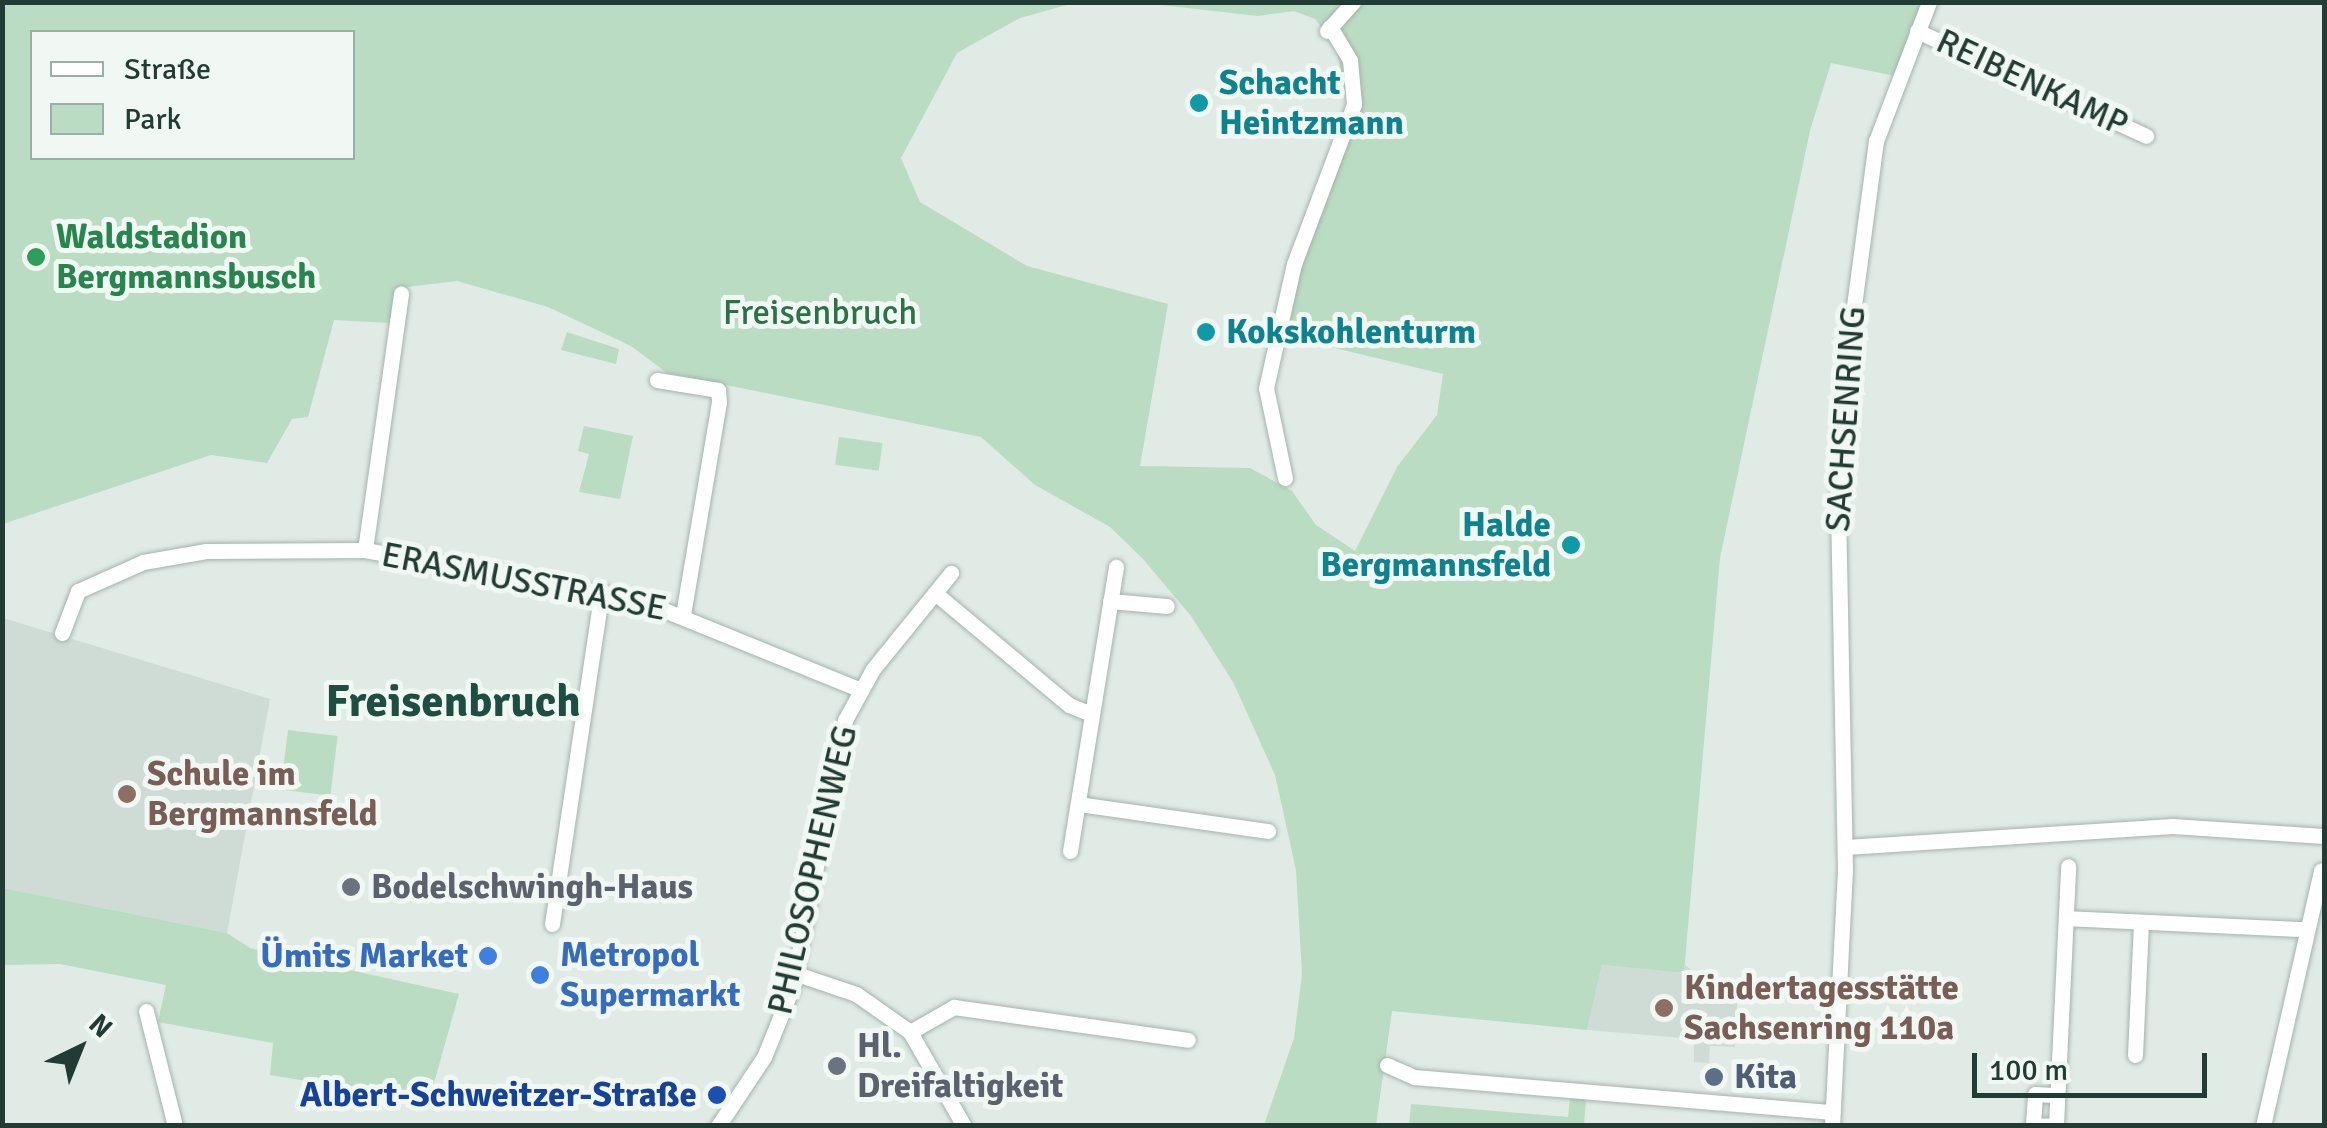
<!DOCTYPE html>
<html>
<head>
<meta charset="utf-8">
<style>
  body { margin:0 }
  #map { position:relative; width:2327px; height:1128px; overflow:hidden; background:#e1ebe6; font-family:Signika,sans-serif }
  div>[style] { position:absolute }
  .built>* { inset:0; background:#cfdbd5 }
  .green>* { inset:0; background:#badcc2; transform-origin:0 0 }
  .roads { filter:drop-shadow(0 0 2px #a4b3ad) drop-shadow(0 0 2px #a4b3ad) }
  .minor>* { height:15px; margin:-7.5px; padding:0 7.5px; transform-origin:7.5px; border-radius:7.5px; background:#fff }
  .dots>* { width:28px; height:28px; translate:-50% -50%; box-sizing:border-box; border:5px solid #f1f8f4; border-radius:50% }
  span { translate:-50% -50%; white-space:nowrap; text-align:center; line-height:1.15; -webkit-text-stroke:10px #f1f8f4; paint-order:stroke }
  .culture-label { font-size:35px; color:#0d838f; font-weight:700 }
  .left { translate:0 -50%; text-align:left }
  .right { translate:-100% -50%; text-align:right }
  .street-label { font-size:35px; color:#213c34 }
  .leisure-label { font-size:35px; color:#27864d; font-weight:700 }
  .park-label { font-size:35px; color:#2c7246 }
  .education-label { font-size:35px; color:#785e54; font-weight:700 }
  .worship-label { font-size:35px; color:#5b616d; font-weight:700 }
  .shop-label { font-size:35px; color:#366cbe; font-weight:700 }
  .service-label { font-size:35px; color:#4e5e75; font-weight:700 }
  .transit-label { font-size:35px; color:#164399; font-weight:700 }
  .district-label { font-size:45px; color:#1d4e41; font-weight:700 }
  .frame { position:absolute; inset:0; border:5px solid #213c34; pointer-events:none }
  .legend { position:absolute; left:30px; top:30px; width:325px; height:130px; box-sizing:border-box; background:#f1f8f4; border:2px solid #9eada7; margin:0; padding:12px 18px; list-style:none; font-size:30px; color:#213c34 }
  .legend li { display:flex; align-items:center; gap:20px; height:50px }
  .legend b { width:50px; border:2px solid #9eada7 }
  .north { position:absolute; left:30px; top:998px; width:100px; height:100px; -webkit-text-stroke:8px #f1f8f4; paint-order:stroke; rotate:43deg; font-size:28px; font-weight:700; line-height:40px; text-align:center; color:#213c34 }
  .north::after { content:''; display:block; margin:auto; width:35px; height:45px; background:#213c34; clip-path:polygon(50% 0,100% 100%,50% 72%,0 100%) }
  .scale { position:absolute; left:1972px; top:1053px; width:235px; height:45px; box-sizing:border-box; border:5px solid #213c34; border-top:0; padding-left:12px; font-size:30px; line-height:35px; white-space:nowrap; color:#213c34; -webkit-text-stroke:8px #f1f8f4; paint-order:stroke }
</style>
</head>
<body>
<div id="map">
  <div class="built">
    <div style="clip-path:polygon(3px 618px,270px 699px,227px 933px,3px 888px)"></div>
    <div style="clip-path:polygon(1602px 965px,1683px 973px,1685px 965px,1712px 986px,1738px 987px,1735px 1047px,1710px 1046px,1709px 1063px,1694px 1062px,1694px 1039px,1587px 1030px)"></div>
  </div>
  <div class="green">
    <div style="clip-path:polygon(evenodd,3px 3px,1074px 3px,1020px 18px,957px 53px,901px 158px,920px 202px,1027px 266px,1168px 304px,1140px 466px,1250px 468px,1292px 491px,1316px 525px,1355px 551px,1397px 467px,1437px 415px,1443px 374px,1268px 332px,1347px 104px,1336px 46px,1315px 19px,1294px 11px,1257px 16px,1144px 3px,1926px 3px,1895px 76px,1831px 63px,1810px 131px,1720px 558px,1684px 973px,1602px 965px,1587px 1030px,1392px 1011px,1376px 1125px,1264px 1125px,1294px 1038px,1302px 974px,1296px 870px,1275px 775px,1233px 682px,1191px 616px,1143px 559px,1110px 527px,1035px 485px,981px 437px,667px 373px,631px 346px,548px 307px,457px 281px,399px 288px,389px 323px,334px 320px,308px 417px,292px 419px,267px 463px,211px 455px,3px 524px,3px 3px,32px 32px,352px 32px,352px 158px,32px 158px,32px 32px)"></div>
    <div style="clip-path:polygon(567px 332px,619px 349px,616px 364px,561px 350px)"></div>
    <div style="clip-path:polygon(584px 426px,633px 436px,620px 499px,579px 492px,589px 454px,578px 451px)"></div>
    <div style="left:839px;top:437px;width:44px;height:28px;rotate:8deg"></div>
    <div style="left:288px;top:730px;width:50px;height:60px;rotate:7deg"></div>
    <div style="clip-path:polygon(3px 888px,227px 933px,250px 948px,459px 994px,429px 1101px,270px 1075px,273px 1043px,158px 1022px,166px 985px,60px 964px,3px 965px)"></div>
    <div style="clip-path:polygon(1570px 1098px,1586px 1100px,1584px 1125px,1409px 1125px,1411px 1104px,1568px 1117px)"></div>
  </div>
  <div class="roads">
    <div class="minor">
      <div style="left:1327px;top:31px;width:39px;rotate:-48deg"></div>
      <div style="left:1917px;top:31px;width:252px;rotate:24.6deg"></div>
      <div style="left:657px;top:380px;width:62px;rotate:9.3deg"></div>
      <div style="left:718px;top:390px;width:12px;rotate:85deg"></div>
      <div style="left:719px;top:402px;width:215px;rotate:99.6deg"></div>
      <div style="left:1285px;top:478px;width:92px;rotate:-101.9deg"></div>
      <div style="left:1266px;top:388px;width:127px;rotate:-77.3deg"></div>
      <div style="left:1294px;top:264px;width:171px;rotate:-69.4deg"></div>
      <div style="left:1354px;top:104px;width:44px;rotate:-95.2deg"></div>
      <div style="left:1350px;top:60px;width:39px;rotate:-121deg"></div>
      <div style="left:365px;top:550px;width:259px;rotate:-82deg"></div>
      <div style="left:935px;top:593px;width:175px;rotate:39.9deg"></div>
      <div style="left:1069px;top:705px;width:24px;rotate:22deg"></div>
      <div style="left:1110px;top:601px;width:57px;rotate:5deg"></div>
      <div style="left:62px;top:633px;width:45px;rotate:-69.1deg"></div>
      <div style="left:78px;top:591px;width:71px;rotate:-24deg"></div>
      <div style="left:143px;top:562px;width:64px;rotate:-9.9deg"></div>
      <div style="left:206px;top:551px;width:159px;rotate:-0.4deg"></div>
      <div style="left:365px;top:550px;width:282px;rotate:10.4deg"></div>
      <div style="left:642px;top:601px;width:234px;rotate:22.1deg"></div>
      <div style="left:1078px;top:804px;width:192px;rotate:8.1deg"></div>
      <div style="left:1846px;top:847px;width:327px;rotate:-3.7deg"></div>
      <div style="left:2172px;top:826px;width:152px;rotate:3.8deg"></div>
      <div style="left:1070px;top:851px;width:288px;rotate:-80.8deg"></div>
      <div style="left:2066px;top:918px;width:236px;rotate:2.7deg"></div>
      <div style="left:552px;top:924px;width:337px;rotate:-81.5deg"></div>
      <div style="left:797px;top:974px;width:62px;rotate:18.7deg"></div>
      <div style="left:856px;top:994px;width:66px;rotate:35.1deg"></div>
      <div style="left:910px;top:1032px;width:108px;rotate:60.1deg"></div>
      <div style="left:146px;top:1011px;width:119px;rotate:75.8deg"></div>
      <div style="left:910px;top:1032px;width:51px;rotate:-29.6deg"></div>
      <div style="left:954px;top:1007px;width:236px;rotate:8deg"></div>
      <div style="left:2135px;top:1055px;width:133px;rotate:-87.4deg"></div>
      <div style="left:1387px;top:1065px;width:30px;rotate:24deg"></div>
      <div style="left:1414px;top:1077px;width:420px;rotate:4.8deg"></div>
      <div style="left:2033px;top:1124px;width:30px;rotate:-86deg"></div>
      <div style="left:2035px;top:1094px;width:22px;rotate:3deg"></div>
      <div style="left:718px;top:1126px;width:83px;rotate:-56.3deg"></div>
      <div style="left:764px;top:1057px;width:74px;rotate:-67.9deg"></div>
      <div style="left:792px;top:988px;width:273px;rotate:-78.8deg"></div>
      <div style="left:845px;top:720px;width:58px;rotate:-61.2deg"></div>
      <div style="left:873px;top:669px;width:124px;rotate:-50.9deg"></div>
      <div style="left:1832px;top:1126px;width:255px;rotate:-87.1deg"></div>
      <div style="left:1845px;top:871px;width:375px;rotate:-91.1deg"></div>
      <div style="left:1838px;top:496px;width:138px;rotate:-86.3deg"></div>
      <div style="left:1847px;top:358px;width:219px;rotate:-82.4deg"></div>
      <div style="left:1876px;top:141px;width:149px;rotate:-69.1deg"></div>
      <div style="left:2033px;top:1126px;width:23px;rotate:-2deg"></div>
      <div style="left:2056px;top:1125px;width:259px;rotate:-87.3deg"></div>
      <div style="left:2263px;top:1126px;width:262px;rotate:-77.2deg"></div>
    </div>
  </div>
  <div class="dots">
    <div style="left:1199px;top:103px;background:#0f9aa8"></div>
    <div style="left:36px;top:257px;background:#2e9e5b"></div>
    <div style="left:1206px;top:332px;background:#0f9aa8"></div>
    <div style="left:1571px;top:545px;background:#0f9aa8"></div>
    <div style="left:127px;top:794px;background:#8d6e63"></div>
    <div style="left:351px;top:887px;background:#6b7280"></div>
    <div style="left:488px;top:956px;background:#3f7fe0"></div>
    <div style="left:540px;top:975px;background:#3f7fe0"></div>
    <div style="left:1664px;top:1008px;background:#8d6e63"></div>
    <div style="left:837px;top:1066px;background:#6b7280"></div>
    <div style="left:1714px;top:1077px;background:#5c6f8a"></div>
    <div style="left:717px;top:1095px;background:#1a4fb4"></div>
  </div>
  <div class="culture-label">
    <span class="left" style="left:1219px;top:103px">Schacht<br>Heintzmann</span>
    <span class="left" style="left:1226px;top:332px">Kokskohlenturm</span>
    <span class="right" style="left:1551px;top:545px">Halde<br>Bergmannsfeld</span>
  </div>
  <div class="street-label">
    <span style="left:2032px;top:83px;rotate:25deg">REIBENKAMP</span>
    <span style="left:1846px;top:419px;rotate:-86deg">SACHSENRING</span>
    <span style="left:524px;top:582px;rotate:11deg">ERASMUSSTRASSE</span>
    <span style="left:813px;top:870px;rotate:-77deg">PHILOSOPHENWEG</span>
  </div>
  <div class="leisure-label">
    <span class="left" style="left:56px;top:257px">Waldstadion<br>Bergmannsbusch</span>
  </div>
  <div class="park-label">
    <span style="left:820px;top:313px">Freisenbruch</span>
  </div>
  <div class="education-label">
    <span class="left" style="left:147px;top:794px">Schule im<br>Bergmannsfeld</span>
    <span class="left" style="left:1684px;top:1008px">Kindertagesstätte<br>Sachsenring 110a</span>
  </div>
  <div class="worship-label">
    <span class="left" style="left:371px;top:887px">Bodelschwingh-Haus</span>
    <span class="left" style="left:857px;top:1066px">Hl.<br>Dreifaltigkeit</span>
  </div>
  <div class="shop-label">
    <span class="left" style="left:560px;top:975px">Metropol<br>Supermarkt</span>
    <span class="right" style="left:468px;top:956px">Ümits Market</span>
  </div>
  <div class="service-label">
    <span class="left" style="left:1734px;top:1077px">Kita</span>
  </div>
  <div class="transit-label">
    <span class="right" style="left:697px;top:1095px">Albert-Schweitzer-Straße</span>
  </div>
  <div class="district-label">
    <span style="left:453px;top:702px">Freisenbruch</span>
  </div>
  <div class="frame"></div>
  <ul class="legend">
  <li><b style="height:12px;background:#fff"></b>Straße</li>
  <li><b style="height:28px;background:#badcc2"></b>Park</li>
  </ul>
  <div class="north">N</div>
  <div class="scale">100 m</div>
</div>
</body>
</html>
